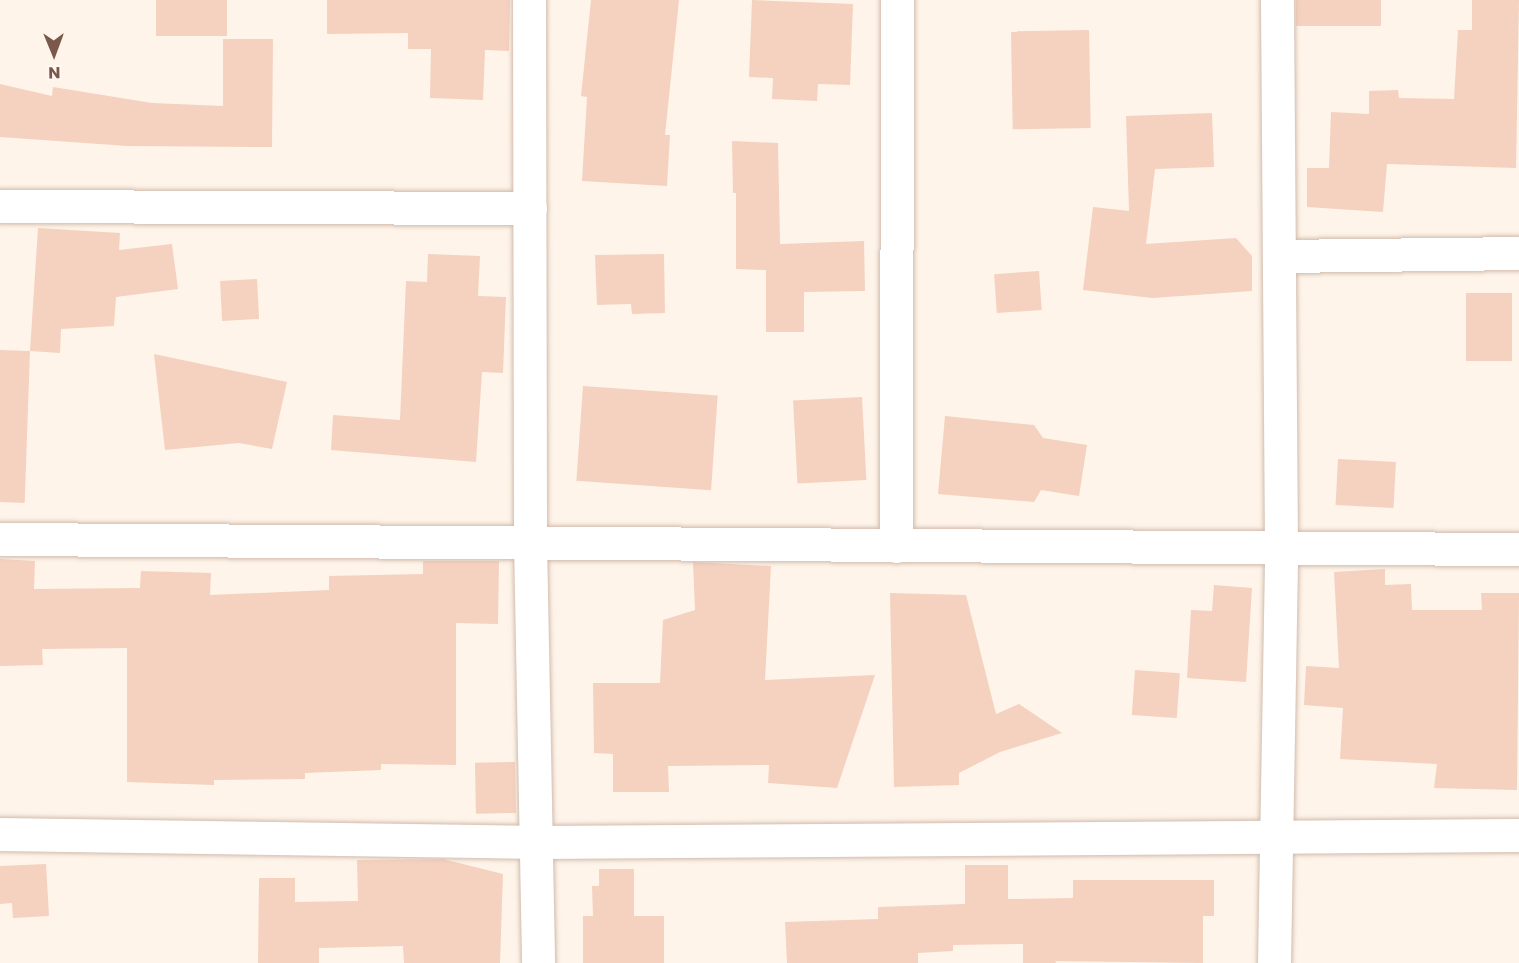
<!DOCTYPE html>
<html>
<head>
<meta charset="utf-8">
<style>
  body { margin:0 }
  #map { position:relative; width:1519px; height:963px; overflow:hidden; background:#fef4e9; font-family:Poppins,sans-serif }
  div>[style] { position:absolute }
  .building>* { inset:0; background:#f5d1bf; transform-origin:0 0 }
  .roads { filter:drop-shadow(0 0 2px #d1bbad) drop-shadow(0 0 2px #d1bbad) }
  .minor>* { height:33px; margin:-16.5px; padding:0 16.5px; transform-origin:16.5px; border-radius:16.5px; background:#fff }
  span { translate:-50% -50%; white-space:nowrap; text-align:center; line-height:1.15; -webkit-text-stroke:4.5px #fff9f1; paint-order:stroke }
  .north { position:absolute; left:24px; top:24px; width:60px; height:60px; -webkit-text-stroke:4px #fff9f1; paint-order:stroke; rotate:179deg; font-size:16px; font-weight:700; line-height:24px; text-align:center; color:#7a584a }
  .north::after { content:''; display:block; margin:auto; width:21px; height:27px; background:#7a584a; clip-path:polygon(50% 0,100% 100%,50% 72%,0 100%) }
</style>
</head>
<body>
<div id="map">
  <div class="building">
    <div style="left:156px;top:0;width:71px;height:36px"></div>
    <div style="clip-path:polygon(327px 0,510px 0,509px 51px,485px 50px,483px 100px,430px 98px,431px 49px,408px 49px,408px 33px,327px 34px)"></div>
    <div style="clip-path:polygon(591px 0,679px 0,665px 135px,670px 135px,667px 186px,582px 181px,587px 97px,581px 96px)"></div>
    <div style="clip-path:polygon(752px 0,853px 4px,850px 85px,818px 84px,817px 101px,772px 99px,773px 78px,749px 77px)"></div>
    <div style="left:1296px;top:0;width:85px;height:26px"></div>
    <div style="clip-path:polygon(1472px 0,1519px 0,1516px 168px,1387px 164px,1383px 212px,1307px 207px,1307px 168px,1329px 168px,1331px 112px,1369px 114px,1369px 91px,1398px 90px,1399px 98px,1454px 99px,1458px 30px,1472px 30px)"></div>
    <div style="left:1089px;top:30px;width:98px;height:78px;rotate:89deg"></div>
    <div style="clip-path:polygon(223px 39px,273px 39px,272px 147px,128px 146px,0 137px,0 84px,52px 96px,53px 87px,152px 103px,223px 106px)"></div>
    <div style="clip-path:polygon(1212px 113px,1214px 167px,1155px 169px,1146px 244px,1236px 238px,1252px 256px,1252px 291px,1152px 298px,1083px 290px,1093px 207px,1129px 211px,1126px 116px)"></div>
    <div style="clip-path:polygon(732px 141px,778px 143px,780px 244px,864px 241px,865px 291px,804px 292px,804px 332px,766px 332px,766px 270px,736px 269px,736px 193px,733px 193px)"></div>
    <div style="clip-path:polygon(38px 228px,120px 233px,119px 250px,172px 244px,178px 289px,116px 297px,114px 326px,61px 329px,60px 353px,30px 351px)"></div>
    <div style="clip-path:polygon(428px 254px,480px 256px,478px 296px,506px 297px,503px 373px,482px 372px,476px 462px,331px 450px,333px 415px,400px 420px,406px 281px,427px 282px)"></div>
    <div style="clip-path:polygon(664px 254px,665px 313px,632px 314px,631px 304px,597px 305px,595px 255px)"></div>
    <div style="left:1039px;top:271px;width:39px;height:45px;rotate:86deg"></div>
    <div style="left:257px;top:279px;width:40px;height:37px;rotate:87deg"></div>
    <div style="left:1466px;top:293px;width:46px;height:68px"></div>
    <div style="left:0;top:350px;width:30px;height:152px;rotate:2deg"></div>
    <div style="clip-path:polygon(154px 354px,287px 382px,272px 449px,239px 443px,165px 450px)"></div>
    <div style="left:583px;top:386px;width:135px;height:95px;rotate:4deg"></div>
    <div style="left:862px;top:397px;width:83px;height:69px;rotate:87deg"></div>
    <div style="clip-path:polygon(945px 416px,1034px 425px,1043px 438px,1087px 445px,1079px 496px,1041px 490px,1034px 502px,938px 494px)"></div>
    <div style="left:1338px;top:459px;width:58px;height:46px;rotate:3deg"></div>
    <div style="clip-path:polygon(0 559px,35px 561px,34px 589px,140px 588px,141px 571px,211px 573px,210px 595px,329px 590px,329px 576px,423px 574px,423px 561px,499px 561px,498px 624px,456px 623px,456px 765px,381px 764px,381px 770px,305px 773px,305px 779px,214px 780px,214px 785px,127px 782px,127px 648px,42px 649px,43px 665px,0 666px)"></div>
    <div style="clip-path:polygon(693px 562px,771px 566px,765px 680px,875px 675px,837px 788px,768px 783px,769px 765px,668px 766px,669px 792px,613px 792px,613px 754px,594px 753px,593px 683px,660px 683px,663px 620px,695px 610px)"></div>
    <div style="clip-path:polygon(1385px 569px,1385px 585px,1411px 584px,1412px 610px,1482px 610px,1481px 593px,1519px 593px,1517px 790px,1434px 788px,1437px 764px,1340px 759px,1343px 708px,1304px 705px,1306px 666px,1339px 668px,1334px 572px)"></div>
    <div style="clip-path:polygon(1214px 585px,1252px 588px,1246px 682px,1187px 678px,1191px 610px,1212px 611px)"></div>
    <div style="clip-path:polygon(890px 593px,966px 595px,996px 714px,1019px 704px,1062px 733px,1000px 752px,959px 773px,959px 785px,894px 787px)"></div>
    <div style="left:1135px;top:670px;width:45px;height:45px;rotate:4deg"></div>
    <div style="left:515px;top:762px;width:51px;height:40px;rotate:89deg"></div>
    <div style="clip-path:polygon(443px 859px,503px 874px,500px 963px,404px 963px,403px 946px,319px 948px,319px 963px,258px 963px,259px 878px,295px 878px,295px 902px,358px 901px,357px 860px)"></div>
    <div style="clip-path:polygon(46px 864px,49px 916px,13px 918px,12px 903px,0 904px,0 866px)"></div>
    <div style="clip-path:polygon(965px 865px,1008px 865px,1008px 899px,1073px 898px,1073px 880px,1214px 880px,1214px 916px,1203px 916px,1203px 963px,1055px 961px,1056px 963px,1023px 963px,1023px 944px,953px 945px,953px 951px,918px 953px,918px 963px,787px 963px,785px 922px,878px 919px,878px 907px,965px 904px)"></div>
    <div style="clip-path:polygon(599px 869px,634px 869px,634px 916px,664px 916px,664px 963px,583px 963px,583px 916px,593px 916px,592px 886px,599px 886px)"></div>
  </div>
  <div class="roads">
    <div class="minor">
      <div style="left:529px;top:0;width:541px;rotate:89.89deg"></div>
      <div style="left:530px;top:541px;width:422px;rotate:88.9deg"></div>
      <div style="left:0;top:206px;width:530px;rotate:0.22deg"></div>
      <div style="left:1279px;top:256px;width:240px;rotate:-0.7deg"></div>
      <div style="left:0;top:539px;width:1519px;rotate:0.38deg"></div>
      <div style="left:896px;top:546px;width:546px;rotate:-89.9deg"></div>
      <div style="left:0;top:834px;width:537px;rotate:0.85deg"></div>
      <div style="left:537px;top:842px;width:982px;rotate:-0.41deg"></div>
      <div style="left:1274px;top:963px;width:415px;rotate:-89deg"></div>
      <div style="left:1281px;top:548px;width:548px;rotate:-90.42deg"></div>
    </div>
  </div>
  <div class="north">N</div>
</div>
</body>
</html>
